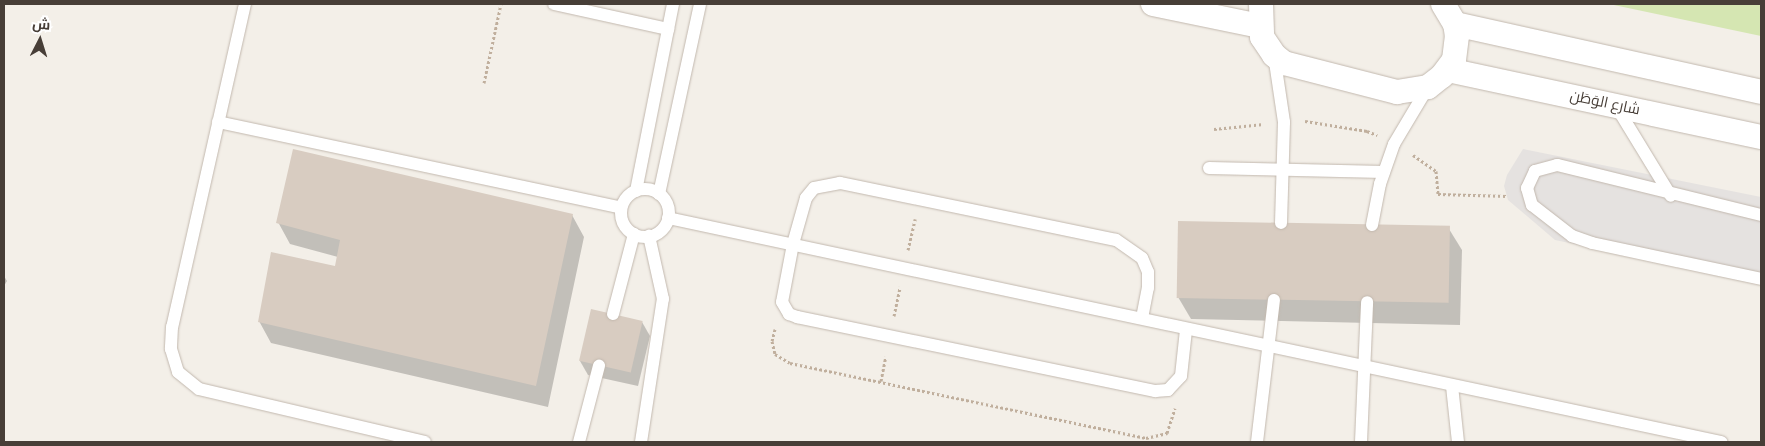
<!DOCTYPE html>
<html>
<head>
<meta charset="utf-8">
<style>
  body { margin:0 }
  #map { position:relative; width:1765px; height:446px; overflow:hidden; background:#f3efe8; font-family:"Fira Sans Condensed",Cairo,sans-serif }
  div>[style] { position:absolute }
  .green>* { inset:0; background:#d5e6b2 }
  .parking>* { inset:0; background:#e5e2e0 }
  .shadow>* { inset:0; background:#0003 }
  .building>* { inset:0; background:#d8ccc1; transform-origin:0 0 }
  .path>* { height:3px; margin-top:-1.5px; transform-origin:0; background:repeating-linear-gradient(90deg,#c0af9d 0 2.5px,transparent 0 5px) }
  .roads { filter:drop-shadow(0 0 1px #c2b8ae) drop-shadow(0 0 1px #c2b8ae) }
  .lane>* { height:12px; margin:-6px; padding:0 6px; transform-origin:6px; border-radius:6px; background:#fff }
  .lane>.ring { margin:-6px; padding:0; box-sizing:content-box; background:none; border:12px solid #fff; border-radius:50% }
  .street>* { height:24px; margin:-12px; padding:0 12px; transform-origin:12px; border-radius:12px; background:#fff }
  span { translate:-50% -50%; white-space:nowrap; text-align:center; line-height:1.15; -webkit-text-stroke:5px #fff; paint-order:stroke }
  .street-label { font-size:15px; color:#473e37 }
  .frame { position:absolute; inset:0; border:5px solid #473e37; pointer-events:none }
  .north { position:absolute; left:15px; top:15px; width:50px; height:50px; -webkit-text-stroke:4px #fff; paint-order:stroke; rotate:5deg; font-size:14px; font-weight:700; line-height:20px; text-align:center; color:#473e37 }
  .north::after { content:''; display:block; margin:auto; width:18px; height:22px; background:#473e37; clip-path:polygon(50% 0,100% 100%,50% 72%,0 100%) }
</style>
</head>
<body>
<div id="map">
  <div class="green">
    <div style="clip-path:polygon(1609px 4px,1761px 4px,1761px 36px)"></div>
  </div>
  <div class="parking">
    <div style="clip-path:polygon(1523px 149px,1761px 197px,1761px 283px,1555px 240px,1508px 200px,1504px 186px,1507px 175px)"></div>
  </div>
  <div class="shadow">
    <div style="clip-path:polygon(572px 215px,584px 237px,548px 407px,271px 343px,259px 321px,336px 268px,338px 257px,290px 244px,278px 222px)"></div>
    <div style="clip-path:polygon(1449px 229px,1462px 250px,1460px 325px,1191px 319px,1178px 297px)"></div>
    <div style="clip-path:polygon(4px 276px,7px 281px,4px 286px)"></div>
    <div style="clip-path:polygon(642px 322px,650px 336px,638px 386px,588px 375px,580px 361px)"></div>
  </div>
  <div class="building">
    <div style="clip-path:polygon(293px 149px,573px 214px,536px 386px,258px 322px,271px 252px,335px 266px,340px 240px,276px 223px)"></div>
    <div style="left:1178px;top:221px;width:272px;height:77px;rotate:1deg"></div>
    <div style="left:591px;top:309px;width:53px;height:53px;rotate:13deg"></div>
  </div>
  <div class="path">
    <div style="left:484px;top:83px;width:81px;rotate:-77.9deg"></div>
    <div style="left:1305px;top:121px;width:63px;rotate:9.2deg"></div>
    <div style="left:1367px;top:131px;width:11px;rotate:22deg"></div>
    <div style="left:1214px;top:129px;width:50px;rotate:-5.7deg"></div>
    <div style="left:1413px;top:155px;width:28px;rotate:35deg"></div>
    <div style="left:1436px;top:171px;width:23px;rotate:85deg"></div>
    <div style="left:1438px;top:194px;width:69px;rotate:1.7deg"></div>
    <div style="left:908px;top:250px;width:32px;rotate:-77deg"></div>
    <div style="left:894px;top:316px;width:30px;rotate:-78deg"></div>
    <div style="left:775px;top:329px;width:12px;rotate:104deg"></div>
    <div style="left:772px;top:341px;width:13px;rotate:77deg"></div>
    <div style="left:775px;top:354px;width:17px;rotate:31deg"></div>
    <div style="left:790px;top:363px;width:364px;rotate:11.9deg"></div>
    <div style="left:1146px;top:438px;width:22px;rotate:-13deg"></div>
    <div style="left:1167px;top:433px;width:26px;rotate:-72deg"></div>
    <div style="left:881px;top:381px;width:25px;rotate:-79deg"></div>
  </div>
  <div class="roads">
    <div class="lane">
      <div style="left:245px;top:4px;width:331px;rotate:102.7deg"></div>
      <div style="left:172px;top:327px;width:22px;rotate:93deg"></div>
      <div style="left:171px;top:349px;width:24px;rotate:73deg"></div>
      <div style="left:178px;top:372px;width:27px;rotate:39deg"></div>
      <div style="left:199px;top:389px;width:232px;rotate:13.2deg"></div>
      <div style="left:554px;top:4px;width:117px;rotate:12.4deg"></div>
      <div style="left:1274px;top:55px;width:68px;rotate:81.5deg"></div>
      <div style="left:1284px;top:122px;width:101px;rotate:91.7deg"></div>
      <div style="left:1616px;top:106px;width:105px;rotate:58.6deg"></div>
      <div style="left:218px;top:122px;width:412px;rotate:12deg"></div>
      <div style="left:1209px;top:168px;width:175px;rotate:1.3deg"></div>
      <div class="ring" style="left:621px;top:189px;width:36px;height:36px"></div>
      <div style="left:636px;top:191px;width:191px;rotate:-78.8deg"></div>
      <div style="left:659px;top:194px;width:194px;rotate:-77.8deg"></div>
      <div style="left:1761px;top:215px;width:210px;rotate:-166.2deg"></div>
      <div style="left:1557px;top:165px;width:23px;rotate:165deg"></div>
      <div style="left:1535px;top:171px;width:19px;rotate:115deg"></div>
      <div style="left:1527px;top:188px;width:18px;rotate:74deg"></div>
      <div style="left:1532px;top:205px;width:51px;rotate:37.8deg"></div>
      <div style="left:1572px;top:236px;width:21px;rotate:19deg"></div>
      <div style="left:1592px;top:243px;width:173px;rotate:12deg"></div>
      <div style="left:668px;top:218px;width:1077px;rotate:12.01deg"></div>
      <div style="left:1372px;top:225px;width:42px;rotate:-79deg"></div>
      <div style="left:1380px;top:184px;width:42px;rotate:-70.7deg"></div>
      <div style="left:1394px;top:144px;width:66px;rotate:-59.2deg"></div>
      <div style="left:613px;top:314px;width:83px;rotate:-75.3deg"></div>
      <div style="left:1142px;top:318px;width:31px;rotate:-79deg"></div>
      <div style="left:1148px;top:288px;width:16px;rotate:-90deg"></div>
      <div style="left:1148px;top:272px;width:15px;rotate:-113deg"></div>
      <div style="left:1142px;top:258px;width:32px;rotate:-145deg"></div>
      <div style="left:1116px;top:240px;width:282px;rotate:-168.3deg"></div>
      <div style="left:840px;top:183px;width:26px;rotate:169deg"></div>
      <div style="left:814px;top:188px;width:13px;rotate:129deg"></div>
      <div style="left:806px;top:198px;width:48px;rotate:105.8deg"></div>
      <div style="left:793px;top:244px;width:59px;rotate:100.7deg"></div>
      <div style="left:782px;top:302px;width:14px;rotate:60deg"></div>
      <div style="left:789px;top:314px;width:9px;rotate:21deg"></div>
      <div style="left:797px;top:317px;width:366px;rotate:11.7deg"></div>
      <div style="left:1155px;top:391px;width:13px;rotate:-4deg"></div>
      <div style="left:1168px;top:390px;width:19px;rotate:-47deg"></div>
      <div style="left:1181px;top:376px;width:46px;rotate:-83.8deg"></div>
      <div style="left:1452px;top:386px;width:56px;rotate:83.9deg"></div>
      <div style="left:579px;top:442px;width:79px;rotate:-75.3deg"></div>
      <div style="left:641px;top:442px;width:145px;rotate:-81.3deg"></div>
      <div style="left:663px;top:299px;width:65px;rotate:-102.5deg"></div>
      <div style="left:1257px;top:442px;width:143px;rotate:-83.2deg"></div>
      <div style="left:1361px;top:442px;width:140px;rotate:-87.5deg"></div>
    </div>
    <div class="street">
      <div style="left:1153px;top:4px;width:109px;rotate:11.6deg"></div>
      <div style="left:1261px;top:4px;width:33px;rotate:88deg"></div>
      <div style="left:1262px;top:37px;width:22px;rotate:56deg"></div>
      <div style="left:1274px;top:55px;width:13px;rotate:39deg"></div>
      <div style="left:1284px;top:63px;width:117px;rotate:14.4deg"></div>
      <div style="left:1397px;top:92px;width:31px;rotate:-9deg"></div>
      <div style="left:1428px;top:87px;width:18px;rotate:-38deg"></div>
      <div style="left:1442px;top:76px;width:20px;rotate:-53deg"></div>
      <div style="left:1454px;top:60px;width:24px;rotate:-83deg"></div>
      <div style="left:1457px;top:36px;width:12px;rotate:-99deg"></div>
      <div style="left:1455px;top:24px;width:23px;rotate:-121deg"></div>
      <div style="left:1455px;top:24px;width:313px;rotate:12.5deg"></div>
      <div style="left:1448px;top:70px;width:320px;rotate:12.1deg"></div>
    </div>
  </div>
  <div class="street-label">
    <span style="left:1605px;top:103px;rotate:12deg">شارع الوَطَن</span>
  </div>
  <div class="frame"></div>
  <div class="north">ش</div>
</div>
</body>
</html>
